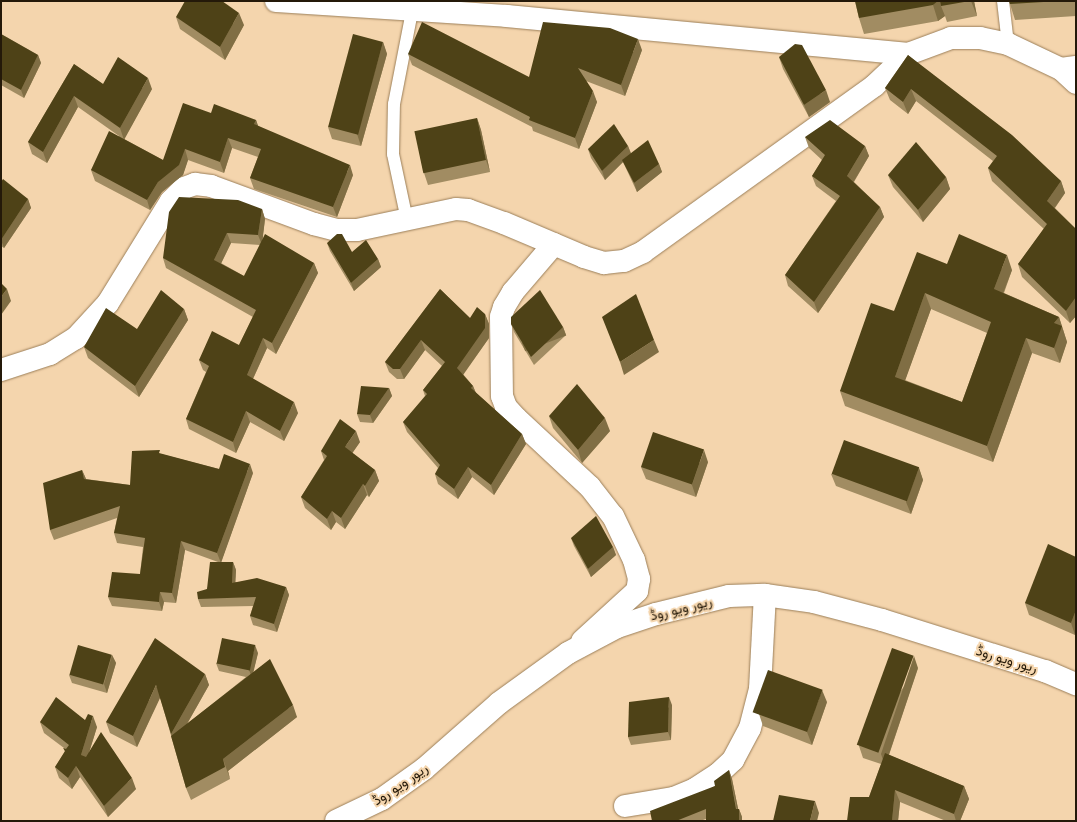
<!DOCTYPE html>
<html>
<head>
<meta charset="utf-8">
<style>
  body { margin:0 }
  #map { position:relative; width:1077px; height:822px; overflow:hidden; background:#f4d5ad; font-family:"Open Sans",Vazirmatn,sans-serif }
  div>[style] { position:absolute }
  .roads { filter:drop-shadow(0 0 1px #9b7f59) drop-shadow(0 0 1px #9b7f59) }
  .lane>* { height:12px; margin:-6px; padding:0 6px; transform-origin:6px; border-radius:6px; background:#fff }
  .street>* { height:22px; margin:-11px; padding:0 11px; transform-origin:11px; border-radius:11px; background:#fff }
  .secondary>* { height:22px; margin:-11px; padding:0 11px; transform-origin:11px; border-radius:11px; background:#fff }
  .highway>* { height:22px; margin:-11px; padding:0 11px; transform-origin:11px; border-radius:11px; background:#fff }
  .wall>* { inset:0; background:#a18c62 }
  .shaded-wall>* { inset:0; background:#806e44; transform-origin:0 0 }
  .building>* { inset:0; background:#4e4217; transform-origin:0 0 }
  span { translate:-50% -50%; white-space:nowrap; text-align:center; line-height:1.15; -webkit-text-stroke:4px #f4d5ad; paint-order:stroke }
  .street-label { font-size:14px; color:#241909 }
  .frame { position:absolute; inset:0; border:2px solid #241909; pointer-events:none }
</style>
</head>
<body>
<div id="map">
  <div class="roads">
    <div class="lane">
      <div style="left:1003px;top:1px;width:43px;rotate:83.4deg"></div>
      <div style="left:407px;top:220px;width:67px;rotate:-102deg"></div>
      <div style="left:393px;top:154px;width:50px;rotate:-88.9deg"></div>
      <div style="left:394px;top:104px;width:95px;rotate:-79deg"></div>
    </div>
    <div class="street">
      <div style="left:276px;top:1px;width:231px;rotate:3.7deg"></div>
      <div style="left:507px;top:16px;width:403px;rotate:5.4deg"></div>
      <div style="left:554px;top:244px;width:63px;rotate:130.5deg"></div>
      <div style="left:513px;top:292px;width:17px;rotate:121deg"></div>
      <div style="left:504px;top:307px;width:10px;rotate:107deg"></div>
      <div style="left:501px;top:317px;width:79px;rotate:89.3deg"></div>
      <div style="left:502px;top:396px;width:12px;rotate:70deg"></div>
      <div style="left:506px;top:407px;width:15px;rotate:48deg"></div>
      <div style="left:516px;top:418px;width:101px;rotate:43deg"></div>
      <div style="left:590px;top:487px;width:37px;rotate:52deg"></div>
      <div style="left:613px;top:516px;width:49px;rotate:64.5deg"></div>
      <div style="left:634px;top:560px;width:20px;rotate:75deg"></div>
      <div style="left:639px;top:579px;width:12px;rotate:99deg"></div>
      <div style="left:637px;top:591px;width:74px;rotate:137.7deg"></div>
      <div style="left:1px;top:370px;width:52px;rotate:-18.1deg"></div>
      <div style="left:50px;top:354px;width:31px;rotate:-32deg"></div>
      <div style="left:76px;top:338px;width:47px;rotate:-47.6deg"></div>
      <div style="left:108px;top:303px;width:120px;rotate:-58.3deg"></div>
      <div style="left:171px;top:201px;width:18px;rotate:-45deg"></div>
      <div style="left:184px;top:188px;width:12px;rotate:-20deg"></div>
      <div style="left:195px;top:184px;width:16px;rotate:7deg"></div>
      <div style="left:211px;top:186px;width:110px;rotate:20.3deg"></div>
      <div style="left:314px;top:224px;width:23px;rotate:15deg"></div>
      <div style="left:336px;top:230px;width:21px"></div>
      <div style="left:357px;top:230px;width:101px;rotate:-12deg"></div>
      <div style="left:456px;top:209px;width:12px;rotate:5deg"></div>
      <div style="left:468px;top:210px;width:38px;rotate:20deg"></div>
      <div style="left:504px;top:223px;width:87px;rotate:23deg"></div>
      <div style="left:584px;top:257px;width:21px;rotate:17deg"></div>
      <div style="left:604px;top:263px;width:20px;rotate:-6deg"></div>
      <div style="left:624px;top:261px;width:21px;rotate:-25deg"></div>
      <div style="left:643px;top:252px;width:284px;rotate:-35.7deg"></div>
      <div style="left:874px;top:86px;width:47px;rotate:-43.3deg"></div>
      <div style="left:908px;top:54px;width:46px;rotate:-20.4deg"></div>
      <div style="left:951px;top:38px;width:29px"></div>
      <div style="left:980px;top:38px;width:29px;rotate:12deg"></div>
      <div style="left:1008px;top:44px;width:59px;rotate:25.3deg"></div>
      <div style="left:1061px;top:69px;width:15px;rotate:-8deg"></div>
      <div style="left:625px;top:806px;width:50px;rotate:-9.3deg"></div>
      <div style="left:674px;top:798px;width:23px;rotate:-23deg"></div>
      <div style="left:695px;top:789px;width:27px;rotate:-33deg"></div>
      <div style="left:718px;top:774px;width:21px;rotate:-43deg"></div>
      <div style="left:733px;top:760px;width:36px;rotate:-62deg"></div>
      <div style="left:750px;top:728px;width:40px;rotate:-75.6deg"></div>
      <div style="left:760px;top:689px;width:94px;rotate:-87deg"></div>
    </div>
    <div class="secondary">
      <div style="left:1061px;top:69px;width:21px;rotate:43deg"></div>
    </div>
    <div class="highway">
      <div style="left:336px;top:821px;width:51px;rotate:-25.6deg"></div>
      <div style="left:382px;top:799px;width:52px;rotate:-35.5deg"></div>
      <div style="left:424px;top:769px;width:100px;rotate:-41.3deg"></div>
      <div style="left:499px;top:703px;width:85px;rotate:-35.9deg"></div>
      <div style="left:568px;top:653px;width:55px;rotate:-28deg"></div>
      <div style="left:617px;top:627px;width:41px;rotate:-18.4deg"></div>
      <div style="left:656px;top:614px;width:75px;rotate:-13.9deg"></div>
      <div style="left:729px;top:596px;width:36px;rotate:-2deg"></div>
      <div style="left:765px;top:595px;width:49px;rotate:8.1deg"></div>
      <div style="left:814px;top:602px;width:70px;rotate:14.8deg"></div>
      <div style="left:882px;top:620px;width:171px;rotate:17.4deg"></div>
      <div style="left:1045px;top:671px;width:34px;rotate:23deg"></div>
    </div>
  </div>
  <div class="wall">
    <div style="clip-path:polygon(855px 1px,974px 1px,977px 16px,947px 22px,945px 16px,938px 21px,864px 34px,859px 18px)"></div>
    <div style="clip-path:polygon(1009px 1px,1076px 1px,1076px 16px,1015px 20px,1010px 4px)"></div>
    <div style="clip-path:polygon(176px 17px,244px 25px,225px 60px,180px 29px)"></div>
    <div style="clip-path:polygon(1px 34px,38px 55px,41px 63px,24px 98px,1px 85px)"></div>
    <div style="clip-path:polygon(383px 42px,387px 54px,361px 146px,332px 139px,328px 127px)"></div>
    <div style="clip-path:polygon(642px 50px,625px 96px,586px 81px,597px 102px,579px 149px,533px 131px,532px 127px,412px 65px,408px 54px,529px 77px)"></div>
    <div style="clip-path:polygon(908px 55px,1061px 181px,1065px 193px,1055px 208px,1076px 229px,1076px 316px,1070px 323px,1022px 277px,1018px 264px,1044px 229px,992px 181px,988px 168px,993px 161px,916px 101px,908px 114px,890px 100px,885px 88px)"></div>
    <div style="clip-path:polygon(779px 57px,830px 102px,809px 117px,783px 69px)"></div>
    <div style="clip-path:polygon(74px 64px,103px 84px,152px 89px,124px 139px,163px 160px,211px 113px,256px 120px,258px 126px,353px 175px,337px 217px,254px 189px,250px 178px,258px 157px,232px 148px,224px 173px,188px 160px,183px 175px,162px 192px,150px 210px,95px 181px,91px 170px,119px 136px,78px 107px,47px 163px,32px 154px,28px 142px)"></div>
    <div style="clip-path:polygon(477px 118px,481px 130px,490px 172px,428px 185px,424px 173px)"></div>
    <div style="clip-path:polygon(805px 137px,865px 146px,869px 156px,854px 182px,880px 207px,884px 217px,818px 313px,788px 286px,785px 275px,836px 201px,816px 186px,812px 176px,822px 160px,809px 148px)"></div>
    <div style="clip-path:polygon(628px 146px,631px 153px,659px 164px,662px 172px,637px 192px,623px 162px,605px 180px,591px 158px,588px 149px)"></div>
    <div style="clip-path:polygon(888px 175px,946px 177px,950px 189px,923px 222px,893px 187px)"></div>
    <div style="clip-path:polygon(1px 182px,28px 199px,31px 208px,4px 248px,1px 246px)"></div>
    <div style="clip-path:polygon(evenodd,262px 209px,265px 219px,262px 241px,314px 263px,318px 273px,276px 354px,267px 348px,253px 379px,298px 413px,284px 441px,250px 422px,236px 453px,189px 429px,186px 419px,206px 372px,203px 370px,199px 360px,239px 345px,253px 317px,166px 268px,163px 258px,262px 209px,231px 243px,260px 245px,244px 276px,221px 263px,231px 243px)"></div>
    <div style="clip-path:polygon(327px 243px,352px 252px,378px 259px,381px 267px,354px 291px,330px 251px)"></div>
    <div style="clip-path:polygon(evenodd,947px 264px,1012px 270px,1004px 293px,1059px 317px,1067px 342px,1060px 363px,1032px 353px,993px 462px,845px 406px,840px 391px,894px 311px,947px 264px,931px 309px,987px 333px,962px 402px,905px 380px,931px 309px)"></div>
    <div style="clip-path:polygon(440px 289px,470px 318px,485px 314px,489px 324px,489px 338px,463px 374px,473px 386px,476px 393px,522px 434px,526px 444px,494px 495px,472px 477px,458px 499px,438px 484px,435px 474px,438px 468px,407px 432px,403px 422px,425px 396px,423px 390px,442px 366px,425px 350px,404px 379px,397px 379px,389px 372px,385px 362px)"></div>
    <div style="clip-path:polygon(184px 309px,188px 320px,139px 397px,88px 358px,84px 347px,137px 329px)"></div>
    <div style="clip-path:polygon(511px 324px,563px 327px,566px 335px,534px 365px,514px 332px)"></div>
    <div style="clip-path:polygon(389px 388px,392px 396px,373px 423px,360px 422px,357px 414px)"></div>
    <div style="clip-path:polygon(549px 416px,610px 431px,582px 463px,553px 428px)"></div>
    <div style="clip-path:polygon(360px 442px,352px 453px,375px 470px,379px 481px,369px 497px,367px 495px,345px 529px,336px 522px,331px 530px,305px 508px,301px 497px,324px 460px,321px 451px)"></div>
    <div style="clip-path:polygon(161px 454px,219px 469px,253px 473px,221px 562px,233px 562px,236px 570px,235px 582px,286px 587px,289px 595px,277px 632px,253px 625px,250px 616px,253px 606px,201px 607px,198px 599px,207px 589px,218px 562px,185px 550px,176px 603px,164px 602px,162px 611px,112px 606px,108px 597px,140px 574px,143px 547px,117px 543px,114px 533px,117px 518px,54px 540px,50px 530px,82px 470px,86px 479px,130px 485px)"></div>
    <div style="clip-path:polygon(708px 462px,696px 497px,646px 479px,641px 467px)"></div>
    <div style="clip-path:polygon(919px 468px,923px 480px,911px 514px,836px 486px,831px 474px)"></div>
    <div style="clip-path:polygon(571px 538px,613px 547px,616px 555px,591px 577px,574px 546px)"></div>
    <div style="clip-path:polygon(1076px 557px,1076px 633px,1075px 635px,1029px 615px,1025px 603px)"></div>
    <div style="clip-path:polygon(258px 653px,253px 672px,297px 717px,228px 771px,230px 779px,191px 800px,186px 788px,160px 697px,137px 747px,110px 733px,106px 722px,205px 674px,209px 685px,187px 724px,246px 677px,219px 671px,216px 663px)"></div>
    <div style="clip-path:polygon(112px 655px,116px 663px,107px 693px,72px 683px,69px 675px)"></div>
    <div style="clip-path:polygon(918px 668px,889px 755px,964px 786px,969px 799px,960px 821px,946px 821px,900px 802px,898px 821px,847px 821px,869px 797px,881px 764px,863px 758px,859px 746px)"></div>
    <div style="clip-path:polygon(827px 702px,812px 745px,763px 726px,759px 714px)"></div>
    <div style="clip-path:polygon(672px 705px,671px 740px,631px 745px,628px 737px)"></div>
    <div style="clip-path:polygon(85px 720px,97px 727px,89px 752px,136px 789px,108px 817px,80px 777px,72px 789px,59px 778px,55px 767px,65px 752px,64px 748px,44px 733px,40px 722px)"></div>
    <div style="clip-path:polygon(729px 770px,732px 779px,738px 809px,739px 809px,742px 817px,742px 821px,706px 821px,706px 819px,700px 821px,652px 821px,715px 786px)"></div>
  </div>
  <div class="shaded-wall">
    <div style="clip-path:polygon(938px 1px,940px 1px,941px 6px,945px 16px,938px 21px,933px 5px)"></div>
    <div style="clip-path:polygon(971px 1px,974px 1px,977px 16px)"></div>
    <div style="clip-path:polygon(239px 13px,244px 25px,225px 60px,220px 47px)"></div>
    <div style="clip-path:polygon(638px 39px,642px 50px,625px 96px,621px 85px)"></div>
    <div style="clip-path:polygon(383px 42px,387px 54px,361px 146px,357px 134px)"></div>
    <div style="clip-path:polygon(38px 55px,41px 63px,24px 98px,21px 90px)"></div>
    <div style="clip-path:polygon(148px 78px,152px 89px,124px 140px,120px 128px)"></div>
    <div style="clip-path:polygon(911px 89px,916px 101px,908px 114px,903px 102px)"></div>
    <div style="clip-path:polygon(826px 90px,830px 102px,809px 117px,804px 105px)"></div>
    <div style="clip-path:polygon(593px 91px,597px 102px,579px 149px,575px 138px)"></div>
    <div style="clip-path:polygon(74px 96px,78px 107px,47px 163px,43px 152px)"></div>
    <div style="clip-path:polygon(477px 118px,481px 130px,490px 172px,486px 160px)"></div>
    <div style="clip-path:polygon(256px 120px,260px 131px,254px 124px)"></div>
    <div style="clip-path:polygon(228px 138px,232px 148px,224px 173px,220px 162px)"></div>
    <div style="clip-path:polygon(628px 146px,631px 154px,605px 180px,602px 171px)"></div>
    <div style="clip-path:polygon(865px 146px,869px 156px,851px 186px,847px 176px)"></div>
    <div style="clip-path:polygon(185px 149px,188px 160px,183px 175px,162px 192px,150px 210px,147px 200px,158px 182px)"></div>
    <div style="clip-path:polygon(659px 164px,662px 172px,637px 192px,634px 183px)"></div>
    <div style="clip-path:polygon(350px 165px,353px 175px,337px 217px,333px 207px)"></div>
    <div style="clip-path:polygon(946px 177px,950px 189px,923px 222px,918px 210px)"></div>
    <div style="clip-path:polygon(1061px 181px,1065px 193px,1051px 213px,1047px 201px)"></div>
    <div style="clip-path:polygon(28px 199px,31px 208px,4px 248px,1px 240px)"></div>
    <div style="clip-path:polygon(880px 207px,884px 217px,818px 313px,814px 302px)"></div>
    <div style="clip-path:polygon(262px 209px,265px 219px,262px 245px,258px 235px)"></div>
    <div style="clip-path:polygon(227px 233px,231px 243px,218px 270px,214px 260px)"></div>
    <div style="clip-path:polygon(1007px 255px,1012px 270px,999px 304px,994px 289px)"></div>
    <div style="clip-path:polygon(378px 259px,381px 267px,354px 291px,351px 283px)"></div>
    <div style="clip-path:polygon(314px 263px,318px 273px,276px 354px,272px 343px)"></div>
    <div style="clip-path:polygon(7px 289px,11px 301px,1px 315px,1px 297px)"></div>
    <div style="clip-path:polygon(925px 293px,931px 309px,901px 392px,895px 377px)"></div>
    <div style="clip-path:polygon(1076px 297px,1076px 316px,1070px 323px,1066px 311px)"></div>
    <div style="clip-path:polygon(184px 309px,188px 320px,139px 397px,135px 386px)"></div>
    <div style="clip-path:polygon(485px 314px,489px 324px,489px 338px,461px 378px,457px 368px)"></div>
    <div style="clip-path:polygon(1059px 317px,1067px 342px,1060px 363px,1054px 348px,1054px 323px)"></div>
    <div style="left:563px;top:327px;width:9px;height:44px;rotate:69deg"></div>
    <div style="clip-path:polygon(263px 338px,267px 348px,250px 385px,247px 375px)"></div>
    <div style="clip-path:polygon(1026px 338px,1032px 353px,993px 462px,987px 446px)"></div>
    <div style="clip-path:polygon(421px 340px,425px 350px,404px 379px,400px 369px)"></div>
    <div style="clip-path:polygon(654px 340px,659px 352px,624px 375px,620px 362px)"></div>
    <div style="clip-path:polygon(473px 386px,477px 396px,471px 388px)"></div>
    <div style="clip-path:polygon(389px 388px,392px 396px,373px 423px,370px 415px)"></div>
    <div style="clip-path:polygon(294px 402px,298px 413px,284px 441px,280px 431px)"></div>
    <div style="clip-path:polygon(246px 411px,250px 422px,236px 453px,233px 442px)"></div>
    <div style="clip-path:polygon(605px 418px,610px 431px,582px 463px,578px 450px)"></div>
    <div style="clip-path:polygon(356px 431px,360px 442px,349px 458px,345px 447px)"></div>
    <div style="clip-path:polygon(522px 434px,526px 444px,494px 495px,491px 485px)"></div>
    <div style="clip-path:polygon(704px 450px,708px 462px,696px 497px,692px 485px)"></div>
    <div style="clip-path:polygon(250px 464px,253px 473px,221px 563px,217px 553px)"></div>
    <div style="clip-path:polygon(468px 467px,472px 477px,458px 499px,454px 489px)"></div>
    <div style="clip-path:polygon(919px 468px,923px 480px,911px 514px,906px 502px)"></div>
    <div style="clip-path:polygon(82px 470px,86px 479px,84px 479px)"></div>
    <div style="clip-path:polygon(375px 470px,379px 481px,369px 497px,365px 486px)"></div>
    <div style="clip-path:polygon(363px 484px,367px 495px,345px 529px,341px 518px)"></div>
    <div style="clip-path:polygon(332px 511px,336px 522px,331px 530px,327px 519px)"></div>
    <div style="clip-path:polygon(181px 541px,185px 550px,176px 603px,172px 593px)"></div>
    <div style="clip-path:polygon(613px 547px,616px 555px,591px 577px,588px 569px)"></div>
    <div style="clip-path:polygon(233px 562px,236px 570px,235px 592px,232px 583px)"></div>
    <div style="clip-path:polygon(286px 587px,289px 595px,277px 632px,274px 624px)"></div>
    <div style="clip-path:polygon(160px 592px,164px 602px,162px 611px,159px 602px)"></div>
    <div style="clip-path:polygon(1076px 610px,1076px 633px,1075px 635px,1071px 623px)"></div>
    <div style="clip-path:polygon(255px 645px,258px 653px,252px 678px,249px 670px)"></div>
    <div style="clip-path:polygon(112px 655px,116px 663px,107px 693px,104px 684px)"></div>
    <div style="clip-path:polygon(914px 656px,918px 668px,885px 766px,881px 754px)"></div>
    <div style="clip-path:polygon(205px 674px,209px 685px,175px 745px,171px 734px)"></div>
    <div style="clip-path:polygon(156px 685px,161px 696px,137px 747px,133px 736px)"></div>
    <div style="clip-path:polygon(822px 690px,827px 702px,812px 745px,807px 732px)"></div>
    <div style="clip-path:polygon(669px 697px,672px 705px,671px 740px,668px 732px)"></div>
    <div style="clip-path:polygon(293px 705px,297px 717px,228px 771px,230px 779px,223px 759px)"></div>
    <div style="clip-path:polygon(93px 716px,97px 727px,85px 766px,81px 755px)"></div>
    <div style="clip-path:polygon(76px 766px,80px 777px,72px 789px,68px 778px)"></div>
    <div style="clip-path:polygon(729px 770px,732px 779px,739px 813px,739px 809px,742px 817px,742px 821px,739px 821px)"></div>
    <div style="clip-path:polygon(132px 778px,136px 789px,108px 817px,104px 806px)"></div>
    <div style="clip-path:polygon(964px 786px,969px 799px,960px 821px,956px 821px,954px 814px)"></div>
    <div style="clip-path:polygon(895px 790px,900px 802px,898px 821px,892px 821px)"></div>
    <div style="clip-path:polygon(815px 801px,819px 813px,817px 821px,810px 821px)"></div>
  </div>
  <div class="building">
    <div style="clip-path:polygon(185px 1px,222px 1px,239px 13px,220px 47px,176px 17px)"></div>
    <div style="clip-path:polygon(855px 1px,938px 1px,933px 5px,859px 18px)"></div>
    <div style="clip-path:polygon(940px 1px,970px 1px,941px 6px)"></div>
    <div style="clip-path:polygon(1009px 1px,1060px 1px,1010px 4px)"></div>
    <div style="clip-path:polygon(422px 22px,529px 77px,543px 22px,610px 28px,638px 39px,621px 85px,578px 68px,593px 91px,575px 138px,529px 120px,530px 117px,408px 54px)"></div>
    <div style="clip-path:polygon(1px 34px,38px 55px,21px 90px,1px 79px)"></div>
    <div style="left:353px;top:34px;width:31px;height:96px;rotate:15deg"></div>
    <div style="clip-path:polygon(795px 44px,802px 45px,826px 90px,804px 105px,779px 57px)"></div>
    <div style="clip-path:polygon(908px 55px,1012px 135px,1061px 181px,1047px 201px,1076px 229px,1076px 297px,1066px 311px,1018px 264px,1047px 224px,988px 168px,997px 156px,911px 89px,903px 102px,885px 88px)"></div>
    <div style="clip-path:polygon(118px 57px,148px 78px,120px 128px,74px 96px,43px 152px,28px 142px,74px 64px,103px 84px)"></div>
    <div style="clip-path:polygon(183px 103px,211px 113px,214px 104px,256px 120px,254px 124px,350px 165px,333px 207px,250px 178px,261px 149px,228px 138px,220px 162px,185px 149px,179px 165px,158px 182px,147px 200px,91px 170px,109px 131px,163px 160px)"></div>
    <div style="left:477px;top:118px;width:43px;height:64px;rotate:78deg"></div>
    <div style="clip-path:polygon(830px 120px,865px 146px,847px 176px,880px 207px,814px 302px,785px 275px,840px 196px,812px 176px,825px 155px,805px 137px)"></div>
    <div style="clip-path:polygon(614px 124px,628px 146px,602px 171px,588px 149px)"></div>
    <div style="clip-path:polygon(648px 140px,659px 164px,634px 183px,622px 160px)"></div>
    <div style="clip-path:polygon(916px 142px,946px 177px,918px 210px,888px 175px)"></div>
    <div style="clip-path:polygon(3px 179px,28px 199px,1px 240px,1px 182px)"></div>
    <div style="clip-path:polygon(179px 197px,238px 200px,262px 209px,258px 235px,227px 233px,214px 260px,244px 276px,265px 234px,314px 263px,272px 343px,263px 338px,247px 375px,294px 402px,280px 431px,246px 411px,233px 442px,186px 419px,209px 366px,199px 360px,212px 331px,239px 345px,256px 310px,163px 258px,169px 212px)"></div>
    <div style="clip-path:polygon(337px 234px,342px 234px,352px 252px,366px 240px,378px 259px,351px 283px,327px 243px)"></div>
    <div style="clip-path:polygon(evenodd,959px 234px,1007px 255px,994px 289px,1059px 317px,1054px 323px,1062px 326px,1054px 348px,1026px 338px,987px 446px,840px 391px,871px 303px,894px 311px,917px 252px,947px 264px,959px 234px,925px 293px,991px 322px,962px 402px,895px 377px,925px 293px)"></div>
    <div style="clip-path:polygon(1px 283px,7px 289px,1px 297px)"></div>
    <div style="clip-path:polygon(440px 289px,470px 318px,477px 307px,485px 314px,485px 328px,457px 368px,473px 386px,471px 388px,522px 434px,491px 485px,468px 467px,454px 489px,435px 474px,440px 465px,403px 422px,427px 394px,423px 390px,445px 362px,421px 340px,400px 369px,393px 369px,385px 362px)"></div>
    <div style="clip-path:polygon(161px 290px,184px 309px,135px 386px,84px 347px,106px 308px,137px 329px)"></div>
    <div style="clip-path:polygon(540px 290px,563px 327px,531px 357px,511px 324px,511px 317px)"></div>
    <div style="clip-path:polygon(636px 294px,654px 340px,620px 362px,602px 317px)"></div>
    <div style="clip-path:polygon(577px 384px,605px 418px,578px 450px,549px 416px)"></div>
    <div style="clip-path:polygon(361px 386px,389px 388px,370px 415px,357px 414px)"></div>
    <div style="clip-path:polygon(340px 419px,356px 431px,345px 447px,375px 470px,365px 486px,363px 484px,341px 518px,332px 511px,327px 519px,301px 497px,327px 456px,321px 451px)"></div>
    <div style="left:653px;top:432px;width:54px;height:37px;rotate:19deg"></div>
    <div style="left:844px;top:440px;width:80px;height:36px;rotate:20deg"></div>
    <div style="clip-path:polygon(160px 450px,159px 453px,219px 469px,224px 454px,250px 464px,217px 553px,181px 541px,172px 593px,160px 592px,159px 602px,108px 597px,112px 572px,140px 574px,145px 538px,114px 533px,120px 506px,50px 530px,43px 483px,82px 470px,84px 479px,130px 485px,132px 451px)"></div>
    <div style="clip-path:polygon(596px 516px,613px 547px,588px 569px,571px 538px)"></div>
    <div style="clip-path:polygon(1048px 544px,1076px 557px,1076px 610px,1071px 623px,1025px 603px)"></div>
    <div style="clip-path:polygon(210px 562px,233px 562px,232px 583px,257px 578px,286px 587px,274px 624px,250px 616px,256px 597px,198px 599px,197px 592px,207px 589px)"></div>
    <div style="clip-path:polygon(155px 638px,205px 674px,171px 734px,156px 685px,133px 736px,106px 722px)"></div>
    <div style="left:222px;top:638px;width:34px;height:26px;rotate:12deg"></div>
    <div style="left:78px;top:645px;width:35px;height:31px;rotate:16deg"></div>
    <div style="left:892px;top:648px;width:23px;height:103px;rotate:20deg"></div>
    <div style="clip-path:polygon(270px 659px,293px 705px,223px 759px,225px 767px,186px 788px,171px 736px)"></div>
    <div style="left:768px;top:670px;width:58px;height:45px;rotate:20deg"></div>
    <div style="clip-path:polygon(56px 697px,85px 720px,88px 714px,93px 716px,81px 755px,86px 757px,101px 732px,132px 778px,104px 806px,76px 766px,68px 778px,55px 767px,65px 751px,63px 748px,66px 749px,69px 745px,40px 722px)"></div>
    <div style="clip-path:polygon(669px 697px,668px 732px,628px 737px,629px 702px)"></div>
    <div style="clip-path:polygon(885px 753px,964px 786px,954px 814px,895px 790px,892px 821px,847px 821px,850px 797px,869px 797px)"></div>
    <div style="clip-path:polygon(729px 770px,736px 809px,739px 809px,739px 821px,706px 821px,706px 809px,676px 821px,652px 821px,650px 811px,715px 786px,714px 781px)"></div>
    <div style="clip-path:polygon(779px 795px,815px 801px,810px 821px,773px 821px)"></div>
  </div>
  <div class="street-label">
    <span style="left:681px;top:608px;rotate:-14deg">ریور ویو روڈ</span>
    <span style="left:1007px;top:659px;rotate:17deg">ریور ویو روڈ</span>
    <span style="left:400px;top:784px;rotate:-34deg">ریور ویو روڈ</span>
  </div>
  <div class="frame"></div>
</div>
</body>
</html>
